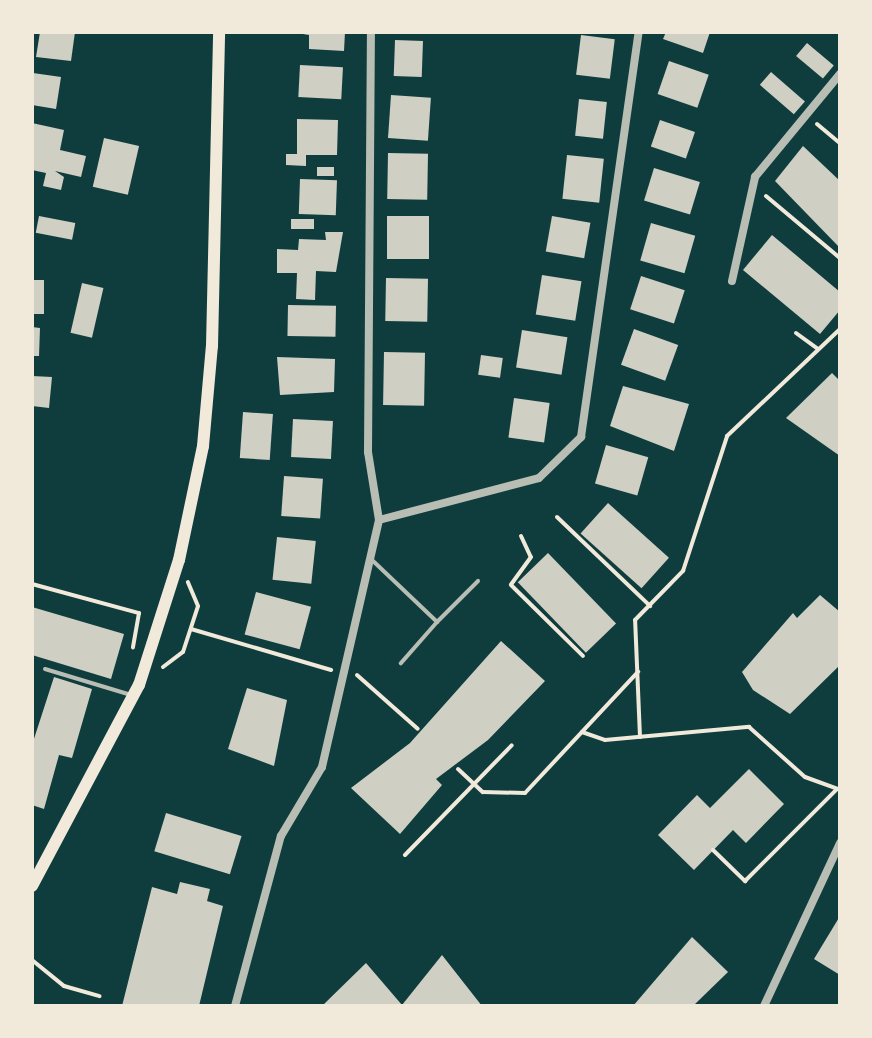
<!DOCTYPE html>
<html>
<head>
<meta charset="utf-8">
<style>
  body { margin:0 }
  #map { position:relative; width:872px; height:1038px; overflow:hidden; background:#0f3d3e; font-family:"Noto Sans",sans-serif }
  div>[style] { position:absolute }
  .building>* { inset:0; background:#cfcfc3; transform-origin:0 0 }
  .path>* { height:4px; margin:-2px; padding:0 2px; transform-origin:2px; border-radius:2px; background:#f1e9da }
  .service>* { height:4px; margin:-2px; padding:0 2px; transform-origin:2px; border-radius:2px; background:#b8beb3 }
  .minor>* { height:8px; margin:-4px; padding:0 4px; transform-origin:4px; border-radius:4px; background:#b8beb3 }
  .secondary>* { height:12px; margin:-6px; padding:0 6px; transform-origin:6px; border-radius:6px; background:#f1e9da }
  span { translate:-50% -50%; white-space:nowrap; text-align:center; line-height:1.15; -webkit-text-stroke:6px #f1e9da; paint-order:stroke }
  .frame { position:absolute; inset:0; border:34px solid #f1e9da; pointer-events:none }
</style>
</head>
<body>
<div id="map">
  <div class="building">
    <div style="clip-path:polygon(40px 32px,75px 32px,71px 61px,36px 57px)"></div>
    <div style="clip-path:polygon(345px 32px,344px 51px,309px 49px,309px 35px,303px 34px)"></div>
    <div style="clip-path:polygon(666px 32px,710px 32px,703px 53px,663px 39px)"></div>
    <div style="left:581px;top:35px;width:34px;height:40px;rotate:7deg"></div>
    <div style="left:395px;top:40px;width:28px;height:36px;rotate:2deg"></div>
    <div style="left:807px;top:43px;width:35px;height:17px;rotate:40deg"></div>
    <div style="left:669px;top:61px;width:42px;height:35px;rotate:19deg"></div>
    <div style="left:300px;top:65px;width:43px;height:32px;rotate:3deg"></div>
    <div style="left:771px;top:72px;width:45px;height:17px;rotate:41deg"></div>
    <div style="clip-path:polygon(33px 73px,61px 77px,56px 109px,32px 105px)"></div>
    <div style="left:391px;top:95px;width:40px;height:43px;rotate:4deg"></div>
    <div style="left:579px;top:99px;width:28px;height:37px;rotate:6deg"></div>
    <div style="clip-path:polygon(297px 119px,338px 120px,337px 155px,306px 155px,306px 166px,286px 165px,286px 154px,297px 154px)"></div>
    <div style="left:660px;top:120px;width:37px;height:28px;rotate:19deg"></div>
    <div style="clip-path:polygon(32px 123px,64px 130px,60px 150px,86px 156px,81px 177px,55px 171px,64px 177px,61px 190px,43px 186px,46px 173px,32px 170px)"></div>
    <div style="left:104px;top:138px;width:36px;height:50px;rotate:13deg"></div>
    <div style="clip-path:polygon(803px 146px,840px 181px,840px 248px,775px 181px)"></div>
    <div style="left:388px;top:153px;width:40px;height:46px;rotate:1deg"></div>
    <div style="left:567px;top:155px;width:37px;height:44px;rotate:6deg"></div>
    <div style="left:317px;top:167px;width:17px;height:9px"></div>
    <div style="left:654px;top:168px;width:48px;height:34px;rotate:17deg"></div>
    <div style="left:300px;top:179px;width:37px;height:35px;rotate:2deg"></div>
    <div style="left:39px;top:216px;width:37px;height:17px;rotate:11deg"></div>
    <div style="left:387px;top:216px;width:42px;height:43px"></div>
    <div style="left:552px;top:216px;width:39px;height:36px;rotate:10deg"></div>
    <div style="left:291px;top:219px;width:23px;height:10px"></div>
    <div style="left:651px;top:223px;width:46px;height:39px;rotate:16deg"></div>
    <div style="clip-path:polygon(325px 232px,343px 232px,336px 272px,316px 271px,315px 300px,296px 299px,297px 273px,277px 273px,277px 249px,298px 250px,299px 239px,326px 240px)"></div>
    <div style="clip-path:polygon(772px 235px,840px 292px,840px 310px,820px 334px,743px 270px)"></div>
    <div style="left:542px;top:275px;width:40px;height:40px;rotate:9deg"></div>
    <div style="left:641px;top:276px;width:46px;height:35px;rotate:18deg"></div>
    <div style="left:386px;top:278px;width:42px;height:43px;rotate:1deg"></div>
    <div style="left:32px;top:280px;width:12px;height:34px"></div>
    <div style="left:82px;top:283px;width:22px;height:51px;rotate:13deg"></div>
    <div style="left:288px;top:305px;width:48px;height:31px;rotate:1deg"></div>
    <div style="clip-path:polygon(32px 327px,40px 328px,39px 356px,32px 356px)"></div>
    <div style="left:634px;top:329px;width:47px;height:38px;rotate:20deg"></div>
    <div style="left:522px;top:330px;width:46px;height:38px;rotate:9deg"></div>
    <div style="left:384px;top:352px;width:41px;height:53px;rotate:1deg"></div>
    <div style="left:481px;top:355px;width:22px;height:20px;rotate:8deg"></div>
    <div style="clip-path:polygon(277px 357px,335px 359px,334px 392px,280px 395px)"></div>
    <div style="clip-path:polygon(832px 373px,840px 381px,840px 456px,786px 418px)"></div>
    <div style="clip-path:polygon(32px 376px,52px 377px,49px 408px,32px 406px)"></div>
    <div style="clip-path:polygon(623px 386px,689px 404px,674px 451px,610px 426px)"></div>
    <div style="left:514px;top:398px;width:36px;height:40px;rotate:8deg"></div>
    <div style="left:243px;top:412px;width:30px;height:46px;rotate:4deg"></div>
    <div style="left:293px;top:419px;width:40px;height:38px;rotate:3deg"></div>
    <div style="left:606px;top:445px;width:44px;height:40px;rotate:16deg"></div>
    <div style="left:284px;top:476px;width:39px;height:40px;rotate:4deg"></div>
    <div style="left:608px;top:503px;width:82px;height:41px;rotate:42deg"></div>
    <div style="left:277px;top:537px;width:39px;height:43px;rotate:6deg"></div>
    <div style="left:548px;top:553px;width:98px;height:42px;rotate:46deg"></div>
    <div style="left:256px;top:592px;width:57px;height:44px;rotate:15deg"></div>
    <div style="clip-path:polygon(820px 595px,840px 612px,840px 665px,790px 714px,753px 690px,742px 672px,793px 613px,797px 618px)"></div>
    <div style="clip-path:polygon(32px 607px,124px 634px,111px 679px,32px 655px)"></div>
    <div style="clip-path:polygon(501px 641px,545px 681px,488px 740px,436px 779px,442px 785px,400px 834px,351px 788px,410px 743px)"></div>
    <div style="clip-path:polygon(54px 677px,92px 689px,72px 758px,59px 755px,44px 809px,32px 805px,32px 745px)"></div>
    <div style="clip-path:polygon(247px 688px,287px 700px,274px 766px,228px 749px)"></div>
    <div style="clip-path:polygon(749px 769px,784px 804px,746px 843px,733px 830px,694px 870px,658px 835px,697px 795px,710px 808px)"></div>
    <div style="left:166px;top:813px;width:79px;height:40px;rotate:17deg"></div>
    <div style="clip-path:polygon(180px 882px,210px 889px,207px 901px,223px 906px,199px 1006px,122px 1006px,152px 887px,177px 894px)"></div>
    <div style="clip-path:polygon(840px 916px,840px 975px,814px 959px)"></div>
    <div style="clip-path:polygon(692px 937px,728px 972px,693px 1006px,633px 1006px)"></div>
    <div style="clip-path:polygon(442px 955px,482px 1006px,322px 1006px,366px 963px,402px 1005px)"></div>
  </div>
  <div class="path">
    <div style="left:817px;top:124px;width:30px;rotate:40deg"></div>
    <div style="left:766px;top:196px;width:97px;rotate:40deg"></div>
    <div style="left:796px;top:333px;width:27px;rotate:36deg"></div>
    <div style="left:557px;top:517px;width:129px;rotate:43.7deg"></div>
    <div style="left:521px;top:536px;width:23px;rotate:65deg"></div>
    <div style="left:531px;top:557px;width:34px;rotate:126deg"></div>
    <div style="left:511px;top:585px;width:101px;rotate:44.6deg"></div>
    <div style="left:32px;top:584px;width:111px;rotate:15.2deg"></div>
    <div style="left:139px;top:613px;width:35px;rotate:100deg"></div>
    <div style="left:191px;top:629px;width:146px;rotate:16.3deg"></div>
    <div style="left:163px;top:667px;width:25px;rotate:-37deg"></div>
    <div style="left:183px;top:652px;width:48px;rotate:-71.9deg"></div>
    <div style="left:198px;top:606px;width:26px;rotate:-113deg"></div>
    <div style="left:357px;top:675px;width:81px;rotate:41.5deg"></div>
    <div style="left:582px;top:732px;width:24px;rotate:19deg"></div>
    <div style="left:605px;top:740px;width:145px;rotate:-5.2deg"></div>
    <div style="left:749px;top:727px;width:75px;rotate:41.8deg"></div>
    <div style="left:805px;top:777px;width:37px;rotate:20deg"></div>
    <div style="left:640px;top:737px;width:117px;rotate:-92.4deg"></div>
    <div style="left:635px;top:620px;width:69px;rotate:-45.6deg"></div>
    <div style="left:683px;top:571px;width:142px;rotate:-71.9deg"></div>
    <div style="left:727px;top:436px;width:156px;rotate:-43.4deg"></div>
    <div style="left:458px;top:769px;width:34px;rotate:43deg"></div>
    <div style="left:483px;top:792px;width:42px;rotate:1.4deg"></div>
    <div style="left:525px;top:793px;width:166px;rotate:-47deg"></div>
    <div style="left:713px;top:850px;width:45px;rotate:44.1deg"></div>
    <div style="left:745px;top:881px;width:130px;rotate:-45deg"></div>
    <div style="left:405px;top:855px;width:153px;rotate:-45.8deg"></div>
    <div style="left:32px;top:960px;width:41px;rotate:39.1deg"></div>
    <div style="left:64px;top:986px;width:37px;rotate:16deg"></div>
  </div>
  <div class="service">
    <div style="left:372px;top:560px;width:90px;rotate:43.6deg"></div>
    <div style="left:437px;top:622px;width:55px;rotate:131.3deg"></div>
    <div style="left:437px;top:622px;width:58px;rotate:-45deg"></div>
    <div style="left:45px;top:669px;width:90px;rotate:16.8deg"></div>
  </div>
  <div class="minor">
    <div style="left:732px;top:281px;width:107px;rotate:-77.5deg"></div>
    <div style="left:755px;top:177px;width:134px;rotate:-50.5deg"></div>
    <div style="left:379px;top:520px;width:165px;rotate:-14.7deg"></div>
    <div style="left:539px;top:478px;width:59px;rotate:-44.3deg"></div>
    <div style="left:581px;top:437px;width:409px;rotate:-81.9deg"></div>
    <div style="left:235px;top:1006px;width:176px;rotate:-74.9deg"></div>
    <div style="left:281px;top:836px;width:80px;rotate:-59.3deg"></div>
    <div style="left:322px;top:767px;width:253px;rotate:-77deg"></div>
    <div style="left:379px;top:520px;width:69px;rotate:-99.2deg"></div>
    <div style="left:368px;top:452px;width:420px;rotate:-89.6deg"></div>
    <div style="left:764px;top:1006px;width:180px;rotate:-65deg"></div>
  </div>
  <div class="secondary">
    <div style="left:32px;top:886px;width:228px;rotate:-62deg"></div>
    <div style="left:139px;top:685px;width:131px;rotate:-72.3deg"></div>
    <div style="left:179px;top:560px;width:116px;rotate:-78.1deg"></div>
    <div style="left:203px;top:446px;width:100px;rotate:-84.9deg"></div>
    <div style="left:212px;top:346px;width:314px;rotate:-88.7deg"></div>
  </div>
  <div class="frame"></div>
</div>
</body>
</html>
